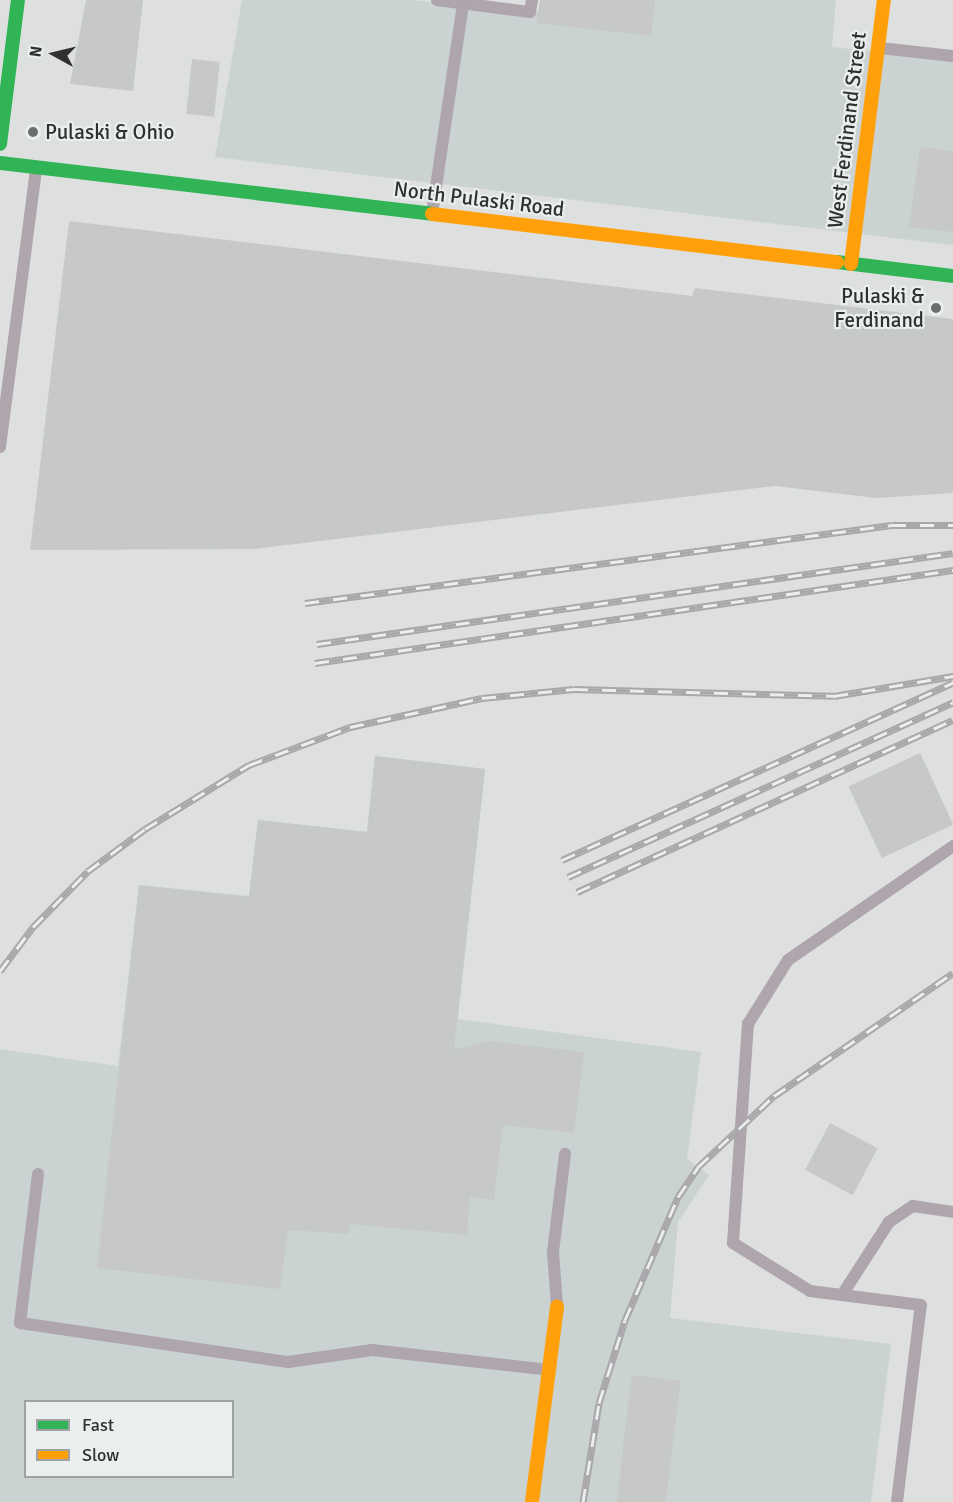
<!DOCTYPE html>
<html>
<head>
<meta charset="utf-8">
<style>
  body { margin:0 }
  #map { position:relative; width:953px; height:1502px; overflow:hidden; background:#dee0e0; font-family:Signika,sans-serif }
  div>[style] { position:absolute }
  .built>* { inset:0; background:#cad2d2 }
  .building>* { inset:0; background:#c7c9c9; transform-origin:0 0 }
  .lane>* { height:12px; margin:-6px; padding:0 6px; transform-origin:6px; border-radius:6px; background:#aea5ad }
  .fast>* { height:14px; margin:-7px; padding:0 7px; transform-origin:7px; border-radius:7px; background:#30b455 }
  .slow>* { height:14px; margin:-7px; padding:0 7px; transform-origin:7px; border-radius:7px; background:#ff9f0a }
  .rail>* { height:7px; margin-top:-3.5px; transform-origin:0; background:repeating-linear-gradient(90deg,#eaeeee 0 14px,#a9a7aa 0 28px); box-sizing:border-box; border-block:2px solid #a9a7aa }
  .dots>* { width:16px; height:16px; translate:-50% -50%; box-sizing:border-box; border:3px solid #eaeeee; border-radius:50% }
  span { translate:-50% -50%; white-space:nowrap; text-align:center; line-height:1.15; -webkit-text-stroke:4.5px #eaeeee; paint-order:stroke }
  .street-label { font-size:21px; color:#2f3030 }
  .poi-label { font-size:21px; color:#2f3030 }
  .left { translate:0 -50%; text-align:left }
  .right { translate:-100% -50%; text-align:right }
  .legend { position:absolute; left:24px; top:1400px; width:210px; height:78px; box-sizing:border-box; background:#eaeeee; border:2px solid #9fa2a2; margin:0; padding:8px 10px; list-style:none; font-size:18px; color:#2f3030 }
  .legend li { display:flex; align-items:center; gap:12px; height:30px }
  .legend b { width:30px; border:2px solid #9fa2a2 }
  .north { position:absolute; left:24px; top:24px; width:60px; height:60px; -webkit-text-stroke:4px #eaeeee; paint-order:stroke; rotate:278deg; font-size:16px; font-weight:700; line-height:24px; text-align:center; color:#2f3030 }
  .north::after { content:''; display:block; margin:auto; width:21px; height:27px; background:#2f3030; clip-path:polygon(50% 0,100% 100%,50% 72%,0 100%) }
</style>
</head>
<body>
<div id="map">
  <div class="built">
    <div style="clip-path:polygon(242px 0,411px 0,546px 13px,548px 0,836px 0,832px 47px,953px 60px,953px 245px,215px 157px)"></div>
    <div style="clip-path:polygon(evenodd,375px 756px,485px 769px,458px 1019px,701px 1052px,687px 1159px,709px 1175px,678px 1222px,670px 1318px,891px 1344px,871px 1502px,0 1502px,0 1049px,118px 1066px,139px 885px,249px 896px,258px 820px,367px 832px,375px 756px,26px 1402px,232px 1402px,232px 1476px,26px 1476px,26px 1402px)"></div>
  </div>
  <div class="building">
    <div style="clip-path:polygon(86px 0,143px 0,133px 91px,70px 84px)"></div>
    <div style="clip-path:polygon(540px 0,655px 0,651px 36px,536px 23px)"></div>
    <div style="left:192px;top:59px;width:28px;height:55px;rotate:6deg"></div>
    <div style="clip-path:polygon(920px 147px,953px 151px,953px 232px,909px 227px)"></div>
    <div style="clip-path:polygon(69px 221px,692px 296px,695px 288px,953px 319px,953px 493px,876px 498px,775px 486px,253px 549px,30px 550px)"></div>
    <div style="left:920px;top:753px;width:79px;height:79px;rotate:65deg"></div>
    <div style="clip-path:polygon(375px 756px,485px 769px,454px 1050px,488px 1041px,584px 1052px,574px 1133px,503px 1125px,494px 1200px,470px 1197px,467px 1235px,350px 1224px,348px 1234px,288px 1230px,280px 1289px,97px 1268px,139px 885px,249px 897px,258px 820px,367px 832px)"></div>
    <div style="left:830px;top:1123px;width:54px;height:53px;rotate:28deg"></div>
    <div style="left:632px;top:1375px;width:49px;height:128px;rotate:7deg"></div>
  </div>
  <div class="lane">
    <div style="left:437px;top:0;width:94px;rotate:7.4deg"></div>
    <div style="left:530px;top:12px;width:12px;rotate:-81deg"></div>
    <div style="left:880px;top:48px;width:73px;rotate:6.3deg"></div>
    <div style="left:432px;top:214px;width:213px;rotate:-81.6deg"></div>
    <div style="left:0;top:447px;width:281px;rotate:-82.6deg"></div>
    <div style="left:38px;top:1174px;width:150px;rotate:96.9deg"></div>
    <div style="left:20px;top:1323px;width:271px;rotate:8.3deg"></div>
    <div style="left:288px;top:1362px;width:85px;rotate:-8.1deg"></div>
    <div style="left:372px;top:1350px;width:178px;rotate:6.4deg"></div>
    <div style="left:842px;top:1295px;width:87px;rotate:-57.2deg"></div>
    <div style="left:889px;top:1222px;width:29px;rotate:-34deg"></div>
    <div style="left:913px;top:1206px;width:40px;rotate:8.5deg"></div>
    <div style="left:557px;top:1305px;width:53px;rotate:-94.3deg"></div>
    <div style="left:553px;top:1252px;width:99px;rotate:-83deg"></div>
    <div style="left:897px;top:1502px;width:198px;rotate:-83.1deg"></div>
    <div style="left:921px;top:1305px;width:112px;rotate:-172.8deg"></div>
    <div style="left:810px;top:1291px;width:91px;rotate:-148.1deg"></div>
    <div style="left:733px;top:1243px;width:220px;rotate:-86.1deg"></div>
    <div style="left:748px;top:1024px;width:75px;rotate:-58deg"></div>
    <div style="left:788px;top:960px;width:201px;rotate:-34.6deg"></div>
  </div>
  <div class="fast">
    <div style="left:0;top:144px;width:145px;rotate:-82.9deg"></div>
    <div style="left:0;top:163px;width:435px;rotate:6.7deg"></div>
    <div style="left:837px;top:262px;width:117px;rotate:6.9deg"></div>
  </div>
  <div class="slow">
    <div style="left:432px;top:214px;width:408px;rotate:6.8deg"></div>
    <div style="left:851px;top:264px;width:266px;rotate:-82.9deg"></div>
    <div style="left:532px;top:1502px;width:197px;rotate:-82.7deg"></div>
  </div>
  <div class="rail">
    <div style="left:305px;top:603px;width:592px;rotate:-7.57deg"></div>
    <div style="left:892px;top:525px;width:61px"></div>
    <div style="left:317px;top:644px;width:642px;rotate:-8.14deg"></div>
    <div style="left:315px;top:663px;width:645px;rotate:-8.29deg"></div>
    <div style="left:562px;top:860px;width:429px;rotate:-24.4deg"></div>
    <div style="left:568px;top:877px;width:423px;rotate:-24.4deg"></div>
    <div style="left:577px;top:892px;width:413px;rotate:-24.6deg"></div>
    <div style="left:0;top:971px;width:55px;rotate:-53.1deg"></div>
    <div style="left:33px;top:927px;width:78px;rotate:-45.5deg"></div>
    <div style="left:88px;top:871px;width:71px;rotate:-36.4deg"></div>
    <div style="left:145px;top:829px;width:122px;rotate:-31.6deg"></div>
    <div style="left:249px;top:765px;width:108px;rotate:-20.6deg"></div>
    <div style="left:350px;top:727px;width:135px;rotate:-12.4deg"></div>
    <div style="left:482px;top:698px;width:92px;rotate:-5.6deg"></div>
    <div style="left:574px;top:689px;width:260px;rotate:1.5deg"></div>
    <div style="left:834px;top:696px;width:121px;rotate:-9.5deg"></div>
    <div style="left:583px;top:1502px;width:100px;rotate:-80.8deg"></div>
    <div style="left:599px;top:1403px;width:87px;rotate:-72.6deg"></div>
    <div style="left:625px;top:1320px;width:134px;rotate:-66.7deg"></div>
    <div style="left:678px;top:1197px;width:36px;rotate:-56deg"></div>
    <div style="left:698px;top:1167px;width:104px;rotate:-43.1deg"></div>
    <div style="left:774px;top:1096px;width:217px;rotate:-34.5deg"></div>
  </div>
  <div class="dots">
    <div style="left:33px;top:132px;background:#6c6e6e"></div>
    <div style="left:936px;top:308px;background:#6c6e6e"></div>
  </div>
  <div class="street-label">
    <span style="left:847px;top:130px;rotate:-83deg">West Ferdinand Street</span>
    <span style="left:479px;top:199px;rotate:7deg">North Pulaski Road</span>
  </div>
  <div class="poi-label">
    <span class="left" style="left:45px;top:132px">Pulaski &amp; Ohio</span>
    <span class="right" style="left:924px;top:308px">Pulaski &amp;<br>Ferdinand</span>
  </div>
  <ul class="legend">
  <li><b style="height:8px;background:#30b455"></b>Fast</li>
  <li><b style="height:8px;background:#ff9f0a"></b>Slow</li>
  </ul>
  <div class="north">N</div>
</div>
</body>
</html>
